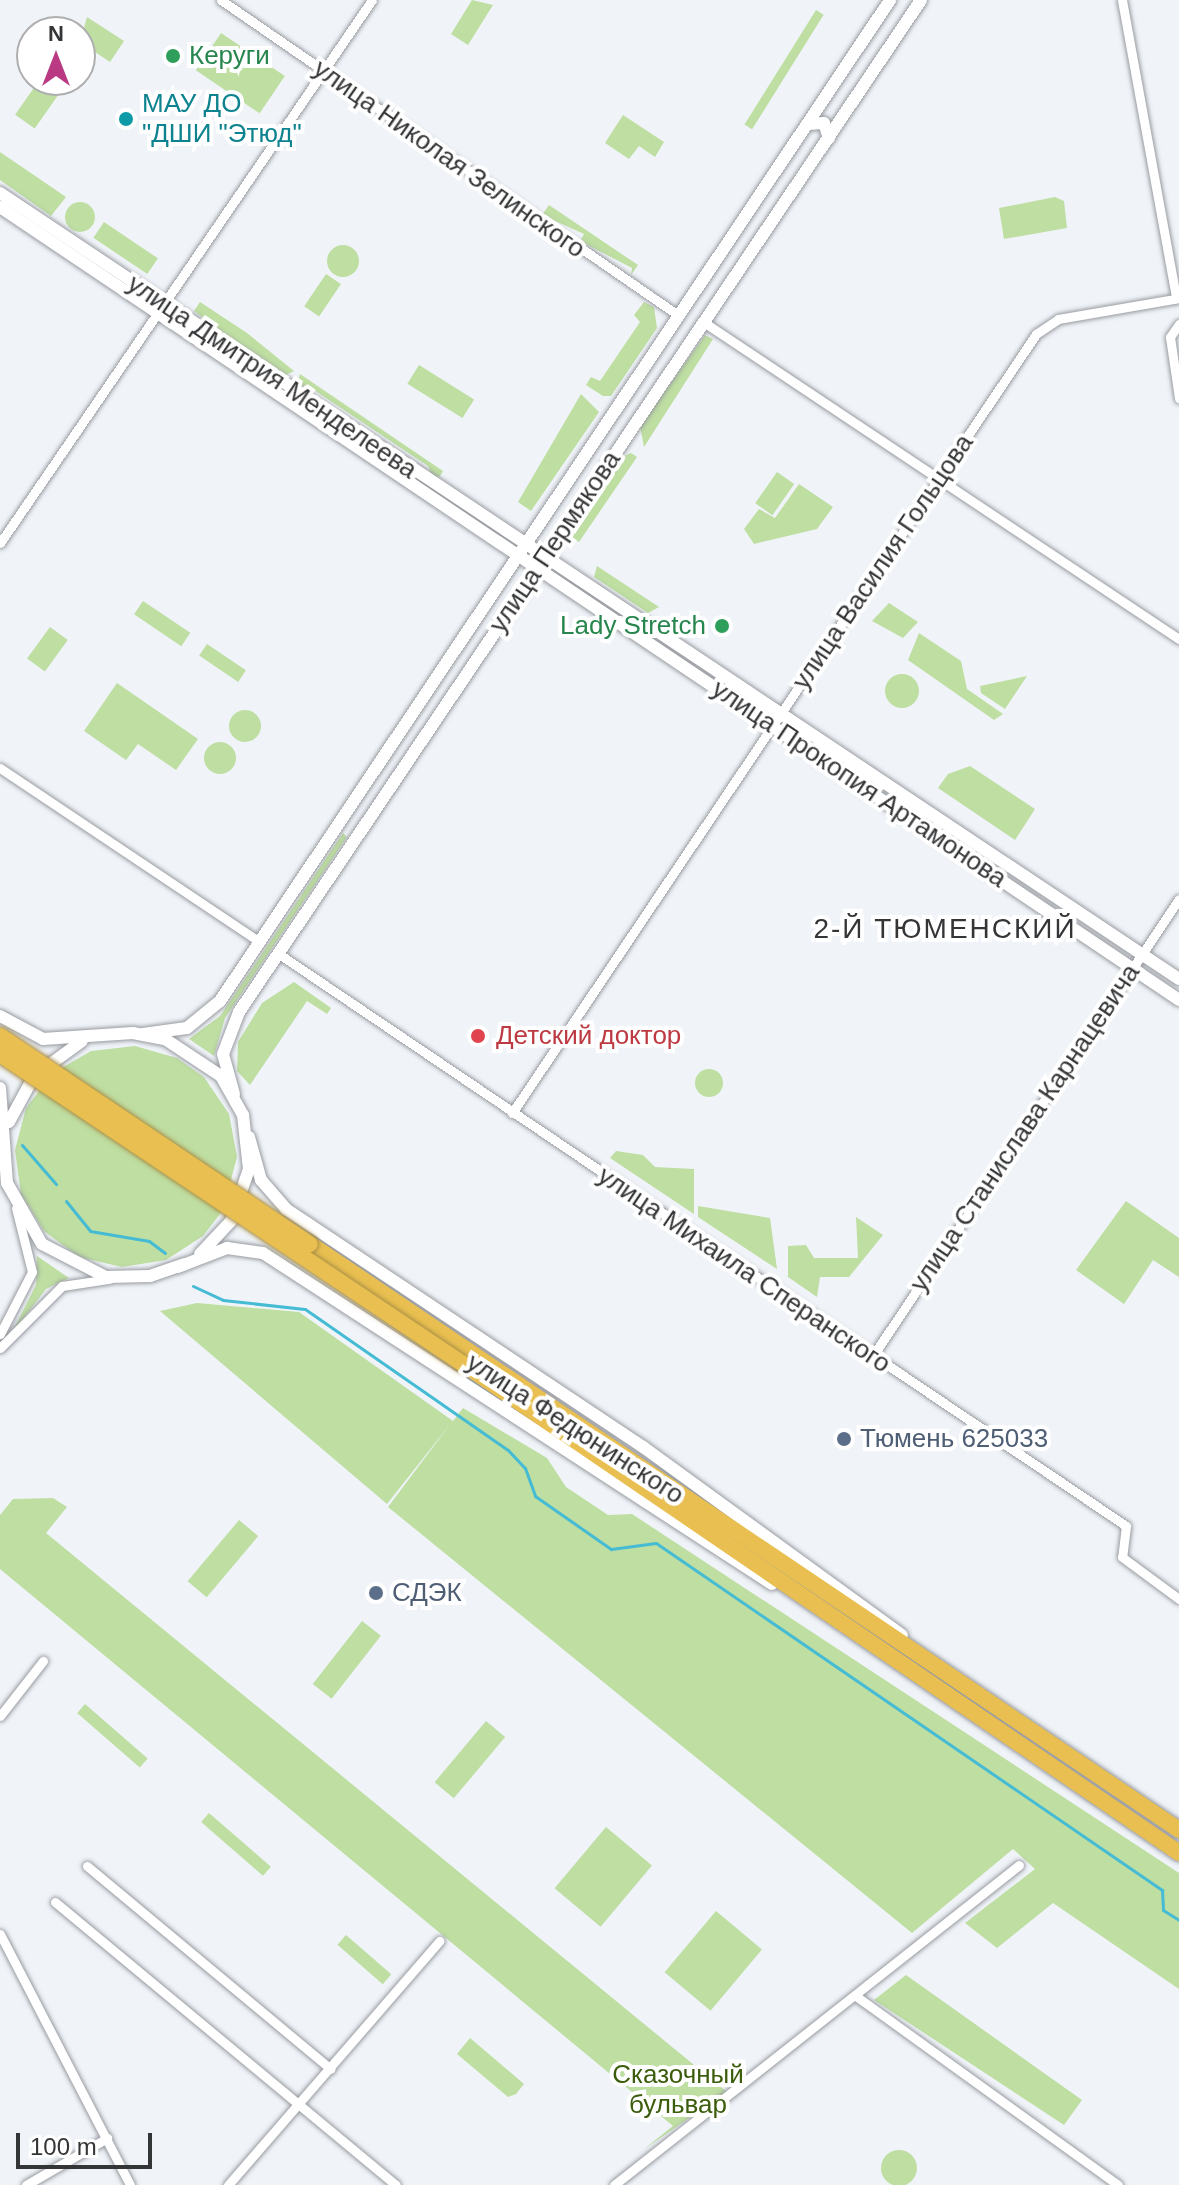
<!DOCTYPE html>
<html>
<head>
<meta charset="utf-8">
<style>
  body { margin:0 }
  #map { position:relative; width:1179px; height:2185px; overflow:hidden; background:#f0f4f9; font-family:Arial,sans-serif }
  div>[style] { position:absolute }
  .green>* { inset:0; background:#bedea2; transform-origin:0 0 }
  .round { border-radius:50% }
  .stream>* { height:3px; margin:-1.5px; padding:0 1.5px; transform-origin:1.5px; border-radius:1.5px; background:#45bbd4 }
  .roads { filter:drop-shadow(0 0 2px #989ba0) drop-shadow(0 0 2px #989ba0) }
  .street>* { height:9px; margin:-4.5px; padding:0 4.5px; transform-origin:4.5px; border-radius:4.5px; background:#fff }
  .secondary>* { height:12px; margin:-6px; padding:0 6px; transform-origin:6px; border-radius:6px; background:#fff }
  .highway>* { height:16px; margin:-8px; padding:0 8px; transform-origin:8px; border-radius:8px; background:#e8bf50 }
  .bridges { filter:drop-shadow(0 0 2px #a98f47) drop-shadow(0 0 2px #a98f47) }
  .highway-bridge>* { height:16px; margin:-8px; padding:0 8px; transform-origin:8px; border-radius:8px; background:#e8bf50 }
  .dots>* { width:22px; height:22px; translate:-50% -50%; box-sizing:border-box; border:4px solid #fff; border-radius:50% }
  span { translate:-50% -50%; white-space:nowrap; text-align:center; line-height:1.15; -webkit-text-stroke:8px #fff; paint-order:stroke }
  .leisure-label { font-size:26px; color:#27864d }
  .left { translate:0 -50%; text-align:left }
  .right { translate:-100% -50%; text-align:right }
  .culture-label { font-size:26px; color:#0d838f }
  .street-label { font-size:26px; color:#343537 }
  .health-label { font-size:26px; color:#be3a42 }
  .service-label { font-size:26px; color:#4e5e75 }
  .park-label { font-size:26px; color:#3b5d0c }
  .neighbourhood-label { font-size:28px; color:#343537; letter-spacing:2px }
  .north { position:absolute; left:16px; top:16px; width:80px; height:80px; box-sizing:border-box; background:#fff; border:2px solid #aeaeaf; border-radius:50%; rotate:0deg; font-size:22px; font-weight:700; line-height:32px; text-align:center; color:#343537 }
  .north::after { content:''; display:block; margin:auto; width:28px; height:36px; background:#ba3983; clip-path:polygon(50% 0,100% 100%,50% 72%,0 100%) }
  .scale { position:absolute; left:16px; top:2133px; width:136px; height:36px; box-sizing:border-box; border:4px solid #343537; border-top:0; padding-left:10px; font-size:24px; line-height:28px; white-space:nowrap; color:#343537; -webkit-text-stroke:6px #fff; paint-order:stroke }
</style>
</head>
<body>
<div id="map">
  <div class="green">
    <div style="clip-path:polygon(472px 0,493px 5px,468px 45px,451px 34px)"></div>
    <div style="left:816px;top:10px;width:9px;height:135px;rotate:32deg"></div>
    <div style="clip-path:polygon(87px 17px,124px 41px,110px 62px,80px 42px)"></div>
    <div style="left:221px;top:33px;width:77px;height:45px;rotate:34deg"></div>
    <div style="left:38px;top:82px;width:24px;height:40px;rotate:35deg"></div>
    <div style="clip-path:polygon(623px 115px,664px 142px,655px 157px,639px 146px,629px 159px,605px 143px)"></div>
    <div style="clip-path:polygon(0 152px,66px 197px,51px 216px,0 180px)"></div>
    <div style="clip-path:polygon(1055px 197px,1064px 201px,1067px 228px,1004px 239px,999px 208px)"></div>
    <div class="round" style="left:65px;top:202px;width:30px;height:30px"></div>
    <div style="clip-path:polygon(549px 205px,638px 265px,631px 275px,632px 268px,580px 241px,584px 234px,542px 215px)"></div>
    <div style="left:104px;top:222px;width:65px;height:19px;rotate:34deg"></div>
    <div class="round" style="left:327px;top:245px;width:32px;height:32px"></div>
    <div style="left:326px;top:274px;width:18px;height:39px;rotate:34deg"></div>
    <div style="clip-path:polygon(200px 302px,247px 333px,294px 371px,282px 377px,250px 355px,194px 311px)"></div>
    <div style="clip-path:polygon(644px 302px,654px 307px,657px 328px,611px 396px,603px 396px,586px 385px,591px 377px,600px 381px,640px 322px,634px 315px)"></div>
    <div style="clip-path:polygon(705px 335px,713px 339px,644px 447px,640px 426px)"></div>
    <div style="left:419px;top:365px;width:65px;height:22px;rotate:32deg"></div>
    <div style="clip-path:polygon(300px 374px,443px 471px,440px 476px,433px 479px,428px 466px,308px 386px,296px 387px)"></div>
    <div style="clip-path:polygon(581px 394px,599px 412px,531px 511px,518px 502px)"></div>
    <div style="clip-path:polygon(631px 453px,637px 457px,579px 542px,567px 535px,617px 459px)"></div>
    <div style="left:777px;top:472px;width:21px;height:38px;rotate:35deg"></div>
    <div style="clip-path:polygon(799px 484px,833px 507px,817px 529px,754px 544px,744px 529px,759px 509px,775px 518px)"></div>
    <div style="clip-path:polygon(597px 566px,659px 607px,648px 613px,594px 577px)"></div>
    <div style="left:143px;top:601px;width:57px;height:16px;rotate:34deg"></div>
    <div style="clip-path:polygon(889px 603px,918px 622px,903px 638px,872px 621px)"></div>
    <div style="left:50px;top:627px;width:22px;height:39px;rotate:36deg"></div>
    <div style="clip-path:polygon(919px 633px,961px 661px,967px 689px,1003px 714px,994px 720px,908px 660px)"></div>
    <div style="left:207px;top:644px;width:47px;height:14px;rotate:34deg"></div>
    <div class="round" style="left:885px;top:674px;width:34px;height:34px"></div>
    <div style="clip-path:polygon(1027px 676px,1005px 709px,981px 693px,980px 686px)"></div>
    <div style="clip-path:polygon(117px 683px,198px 739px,176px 770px,138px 744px,126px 760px,84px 731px)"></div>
    <div class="round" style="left:229px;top:710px;width:32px;height:32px"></div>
    <div class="round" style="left:204px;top:742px;width:32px;height:32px"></div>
    <div style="clip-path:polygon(970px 766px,1035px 809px,1015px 840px,938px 788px,948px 774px)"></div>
    <div style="clip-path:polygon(343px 833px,347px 837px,225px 1018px,214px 1056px,189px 1039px,220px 1016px)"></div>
    <div style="clip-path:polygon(294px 982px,331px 1008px,327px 1014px,307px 1001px,250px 1085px,237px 1071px,238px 1042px,262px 1003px)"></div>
    <div style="clip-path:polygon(135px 1046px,177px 1058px,204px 1077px,229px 1114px,237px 1157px,223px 1210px,203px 1236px,166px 1260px,122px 1267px,79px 1257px,44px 1231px,21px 1194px,15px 1150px,26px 1108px,53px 1073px,91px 1051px)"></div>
    <div class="round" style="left:695px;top:1069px;width:28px;height:28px"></div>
    <div style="clip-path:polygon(616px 1151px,643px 1155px,655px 1167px,694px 1169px,694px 1214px,610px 1158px)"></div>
    <div style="clip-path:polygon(1126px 1201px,1179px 1238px,1179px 1277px,1153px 1260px,1124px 1304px,1076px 1270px)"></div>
    <div style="clip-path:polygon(698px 1206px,770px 1218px,777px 1269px,698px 1217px)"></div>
    <div style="clip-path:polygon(856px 1217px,883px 1235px,849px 1277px,820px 1277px,817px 1297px,788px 1277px,788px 1246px,806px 1245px,814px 1258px,858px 1258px)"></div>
    <div style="clip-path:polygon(37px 1256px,69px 1278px,46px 1289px,10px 1336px,36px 1285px)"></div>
    <div style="clip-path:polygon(197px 1303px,299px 1312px,453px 1421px,463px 1408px,547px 1458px,566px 1487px,608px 1515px,632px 1514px,1179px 1873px,1179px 1989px,1053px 1903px,997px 1948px,965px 1923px,1035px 1869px,1013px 1849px,912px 1933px,388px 1507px,451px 1423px,387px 1504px,160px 1311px)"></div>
    <div style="clip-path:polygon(53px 1498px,67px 1507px,46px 1533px,727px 2092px,643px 2150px,673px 2126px,0 1569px,0 1515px,13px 1499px)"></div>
    <div style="left:239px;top:1520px;width:25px;height:80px;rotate:40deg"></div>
    <div style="left:362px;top:1621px;width:24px;height:80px;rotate:38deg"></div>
    <div style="left:85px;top:1704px;width:83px;height:12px;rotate:41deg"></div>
    <div style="left:486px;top:1721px;width:25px;height:80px;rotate:40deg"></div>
    <div style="left:209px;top:1813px;width:82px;height:12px;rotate:41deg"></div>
    <div style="left:606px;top:1827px;width:60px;height:80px;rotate:40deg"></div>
    <div style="left:716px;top:1911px;width:60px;height:80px;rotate:40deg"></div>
    <div style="left:346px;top:1935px;width:60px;height:13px;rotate:41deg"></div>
    <div style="clip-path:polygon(906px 1975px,1082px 2100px,1064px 2125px,874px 2000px)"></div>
    <div style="clip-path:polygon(470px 2038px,524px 2084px,516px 2094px,508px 2097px,457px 2054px)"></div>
    <div class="round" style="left:881px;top:2150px;width:36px;height:36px"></div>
  </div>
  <div class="stream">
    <div style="left:22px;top:1145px;width:52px;rotate:48.9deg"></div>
    <div style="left:66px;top:1201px;width:38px;rotate:51deg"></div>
    <div style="left:90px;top:1231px;width:60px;rotate:9.6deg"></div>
    <div style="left:149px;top:1241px;width:20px;rotate:37deg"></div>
    <div style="left:193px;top:1286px;width:33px;rotate:25deg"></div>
    <div style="left:223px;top:1300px;width:82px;rotate:6.3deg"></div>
    <div style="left:305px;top:1309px;width:247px;rotate:34.8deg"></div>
    <div style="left:508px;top:1450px;width:25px;rotate:47deg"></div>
    <div style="left:525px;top:1468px;width:30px;rotate:70deg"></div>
    <div style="left:535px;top:1496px;width:93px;rotate:34.9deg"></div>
    <div style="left:611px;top:1549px;width:45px;rotate:-7.6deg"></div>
    <div style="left:656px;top:1543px;width:614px;rotate:34.44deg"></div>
    <div style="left:1162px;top:1890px;width:20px;rotate:87deg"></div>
    <div style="left:1163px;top:1910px;width:19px;rotate:32deg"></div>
  </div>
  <div class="roads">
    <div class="street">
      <div style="left:221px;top:0;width:555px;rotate:34.58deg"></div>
      <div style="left:1122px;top:0;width:303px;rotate:79.7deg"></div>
      <div style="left:705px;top:323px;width:570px;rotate:33.69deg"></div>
      <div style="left:1179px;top:324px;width:16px;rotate:125deg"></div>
      <div style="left:1170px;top:337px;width:62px;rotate:81.6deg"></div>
      <div style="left:0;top:543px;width:658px;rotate:-55.59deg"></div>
      <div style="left:0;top:768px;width:313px;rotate:33.8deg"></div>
      <div style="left:279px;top:954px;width:1022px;rotate:34.03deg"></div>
      <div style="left:1126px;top:1526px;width:31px;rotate:97deg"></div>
      <div style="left:1122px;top:1557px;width:71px;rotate:36.4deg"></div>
      <div style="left:512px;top:1113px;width:939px;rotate:-56.07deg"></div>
      <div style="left:1036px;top:334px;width:27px;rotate:-34deg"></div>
      <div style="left:1058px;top:319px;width:123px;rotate:-9.8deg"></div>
      <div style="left:0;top:1334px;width:70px;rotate:-62.7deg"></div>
      <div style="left:32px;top:1272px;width:66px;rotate:-104deg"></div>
      <div style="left:0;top:1348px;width:88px;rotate:-45deg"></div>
      <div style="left:62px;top:1286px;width:48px;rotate:-8.5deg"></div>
      <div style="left:872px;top:1357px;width:551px;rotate:-56.17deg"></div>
      <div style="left:0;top:1716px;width:70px;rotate:-52deg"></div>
      <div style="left:87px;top:1866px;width:317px;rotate:39.8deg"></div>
      <div style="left:55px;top:1902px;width:443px;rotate:39.7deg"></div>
      <div style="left:0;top:1934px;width:283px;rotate:62.6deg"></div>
      <div style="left:856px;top:1996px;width:323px;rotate:35.8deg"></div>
      <div style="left:26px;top:2185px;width:94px;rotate:-30.1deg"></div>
      <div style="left:228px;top:2185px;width:323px;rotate:-49.1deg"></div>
      <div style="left:614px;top:2185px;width:516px;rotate:-38.31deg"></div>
    </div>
    <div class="secondary">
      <div style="left:807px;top:124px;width:17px;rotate:-3deg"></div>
      <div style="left:824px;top:123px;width:16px;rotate:72deg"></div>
      <div style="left:0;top:193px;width:1417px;rotate:33.69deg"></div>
      <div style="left:0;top:207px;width:1421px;rotate:33.92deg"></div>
      <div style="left:0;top:1016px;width:49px;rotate:28.1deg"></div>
      <div style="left:43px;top:1039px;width:90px;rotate:-3.8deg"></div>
      <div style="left:133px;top:1033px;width:33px;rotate:11deg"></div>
      <div style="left:165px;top:1039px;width:67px;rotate:33.5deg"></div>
      <div style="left:221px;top:1076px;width:45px;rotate:60.6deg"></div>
      <div style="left:243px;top:1115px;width:54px;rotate:83.7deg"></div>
      <div style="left:249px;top:1169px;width:55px;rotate:109.1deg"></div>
      <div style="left:231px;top:1221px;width:45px;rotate:133.2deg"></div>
      <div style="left:143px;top:1034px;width:44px;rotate:-7.8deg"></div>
      <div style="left:187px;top:1028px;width:43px;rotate:-39.3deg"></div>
      <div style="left:220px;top:1001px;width:1205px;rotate:-56.2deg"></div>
      <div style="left:0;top:1088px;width:95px;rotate:85.8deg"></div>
      <div style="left:7px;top:1183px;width:70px;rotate:60.2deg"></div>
      <div style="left:42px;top:1244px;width:72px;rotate:27.3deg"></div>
      <div style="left:106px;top:1277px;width:44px;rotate:-1.3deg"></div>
      <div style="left:150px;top:1276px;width:36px;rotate:-19deg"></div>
      <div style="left:234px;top:1094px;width:41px;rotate:-105.4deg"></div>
      <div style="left:223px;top:1054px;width:45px;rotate:-69.1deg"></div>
      <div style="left:239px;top:1012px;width:1220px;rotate:-56.02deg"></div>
      <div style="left:9px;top:1122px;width:52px;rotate:-61.5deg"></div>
      <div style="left:34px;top:1076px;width:59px;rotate:-36.1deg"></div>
      <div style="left:249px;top:1137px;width:45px;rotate:74.4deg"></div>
      <div style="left:261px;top:1180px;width:38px;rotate:49deg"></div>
      <div style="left:286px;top:1209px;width:429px;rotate:33.7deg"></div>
      <div style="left:643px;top:1447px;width:320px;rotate:36deg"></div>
      <div style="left:178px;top:1267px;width:53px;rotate:-21.2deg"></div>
      <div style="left:227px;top:1248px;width:36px;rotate:8deg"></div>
      <div style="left:263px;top:1253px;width:607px;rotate:33.04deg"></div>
    </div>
    <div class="highway">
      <div style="left:310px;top:1244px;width:1048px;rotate:33.99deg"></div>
      <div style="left:463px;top:1364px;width:867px;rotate:34.33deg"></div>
    </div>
  </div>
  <div class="bridges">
    <div class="highway-bridge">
      <div style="left:0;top:1036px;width:373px;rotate:33.9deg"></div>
      <div style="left:0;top:1054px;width:557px;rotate:33.8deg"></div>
    </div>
  </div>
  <div class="dots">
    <div style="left:173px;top:56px;background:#2e9e5b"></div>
    <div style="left:126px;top:119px;background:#0f9aa8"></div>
    <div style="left:722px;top:626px;background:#2e9e5b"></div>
    <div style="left:478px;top:1036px;background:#e0444e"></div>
    <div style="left:844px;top:1439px;background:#5c6f8a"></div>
    <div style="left:376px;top:1593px;background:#5c6f8a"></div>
  </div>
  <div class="leisure-label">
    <span class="left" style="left:189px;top:56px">Керуги</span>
    <span class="right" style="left:706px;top:626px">Lady Stretch</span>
  </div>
  <div class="culture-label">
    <span class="left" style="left:142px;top:119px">МАУ ДО<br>"ДШИ "Этюд"</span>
  </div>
  <div class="street-label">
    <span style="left:449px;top:159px;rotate:35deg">улица Николая Зелинского</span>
    <span style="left:272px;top:377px;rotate:34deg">улица Дмитрия Менделеева</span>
    <span style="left:555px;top:542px;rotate:-56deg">улица Пермякова</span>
    <span style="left:883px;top:562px;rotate:-56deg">улица Василия Гольцова</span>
    <span style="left:859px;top:784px;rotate:34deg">улица Прокопия Артамонова</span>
    <span style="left:1025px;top:1128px;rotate:-56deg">улица Станислава Карнацевича</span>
    <span style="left:744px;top:1270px;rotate:34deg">улица Михаила Сперанского</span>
    <span style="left:575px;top:1429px;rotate:33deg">улица Федюнинского</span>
  </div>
  <div class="health-label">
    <span class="left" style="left:496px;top:1036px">Детский доктор</span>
  </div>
  <div class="service-label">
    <span class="left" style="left:860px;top:1439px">Тюмень 625033</span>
    <span class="left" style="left:392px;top:1593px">СДЭК</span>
  </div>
  <div class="park-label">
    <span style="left:678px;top:2090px">Сказочный<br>бульвар</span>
  </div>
  <div class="neighbourhood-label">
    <span style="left:945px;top:929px">2-Й ТЮМЕНСКИЙ</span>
  </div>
  <div class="north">N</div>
  <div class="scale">100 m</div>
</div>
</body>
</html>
